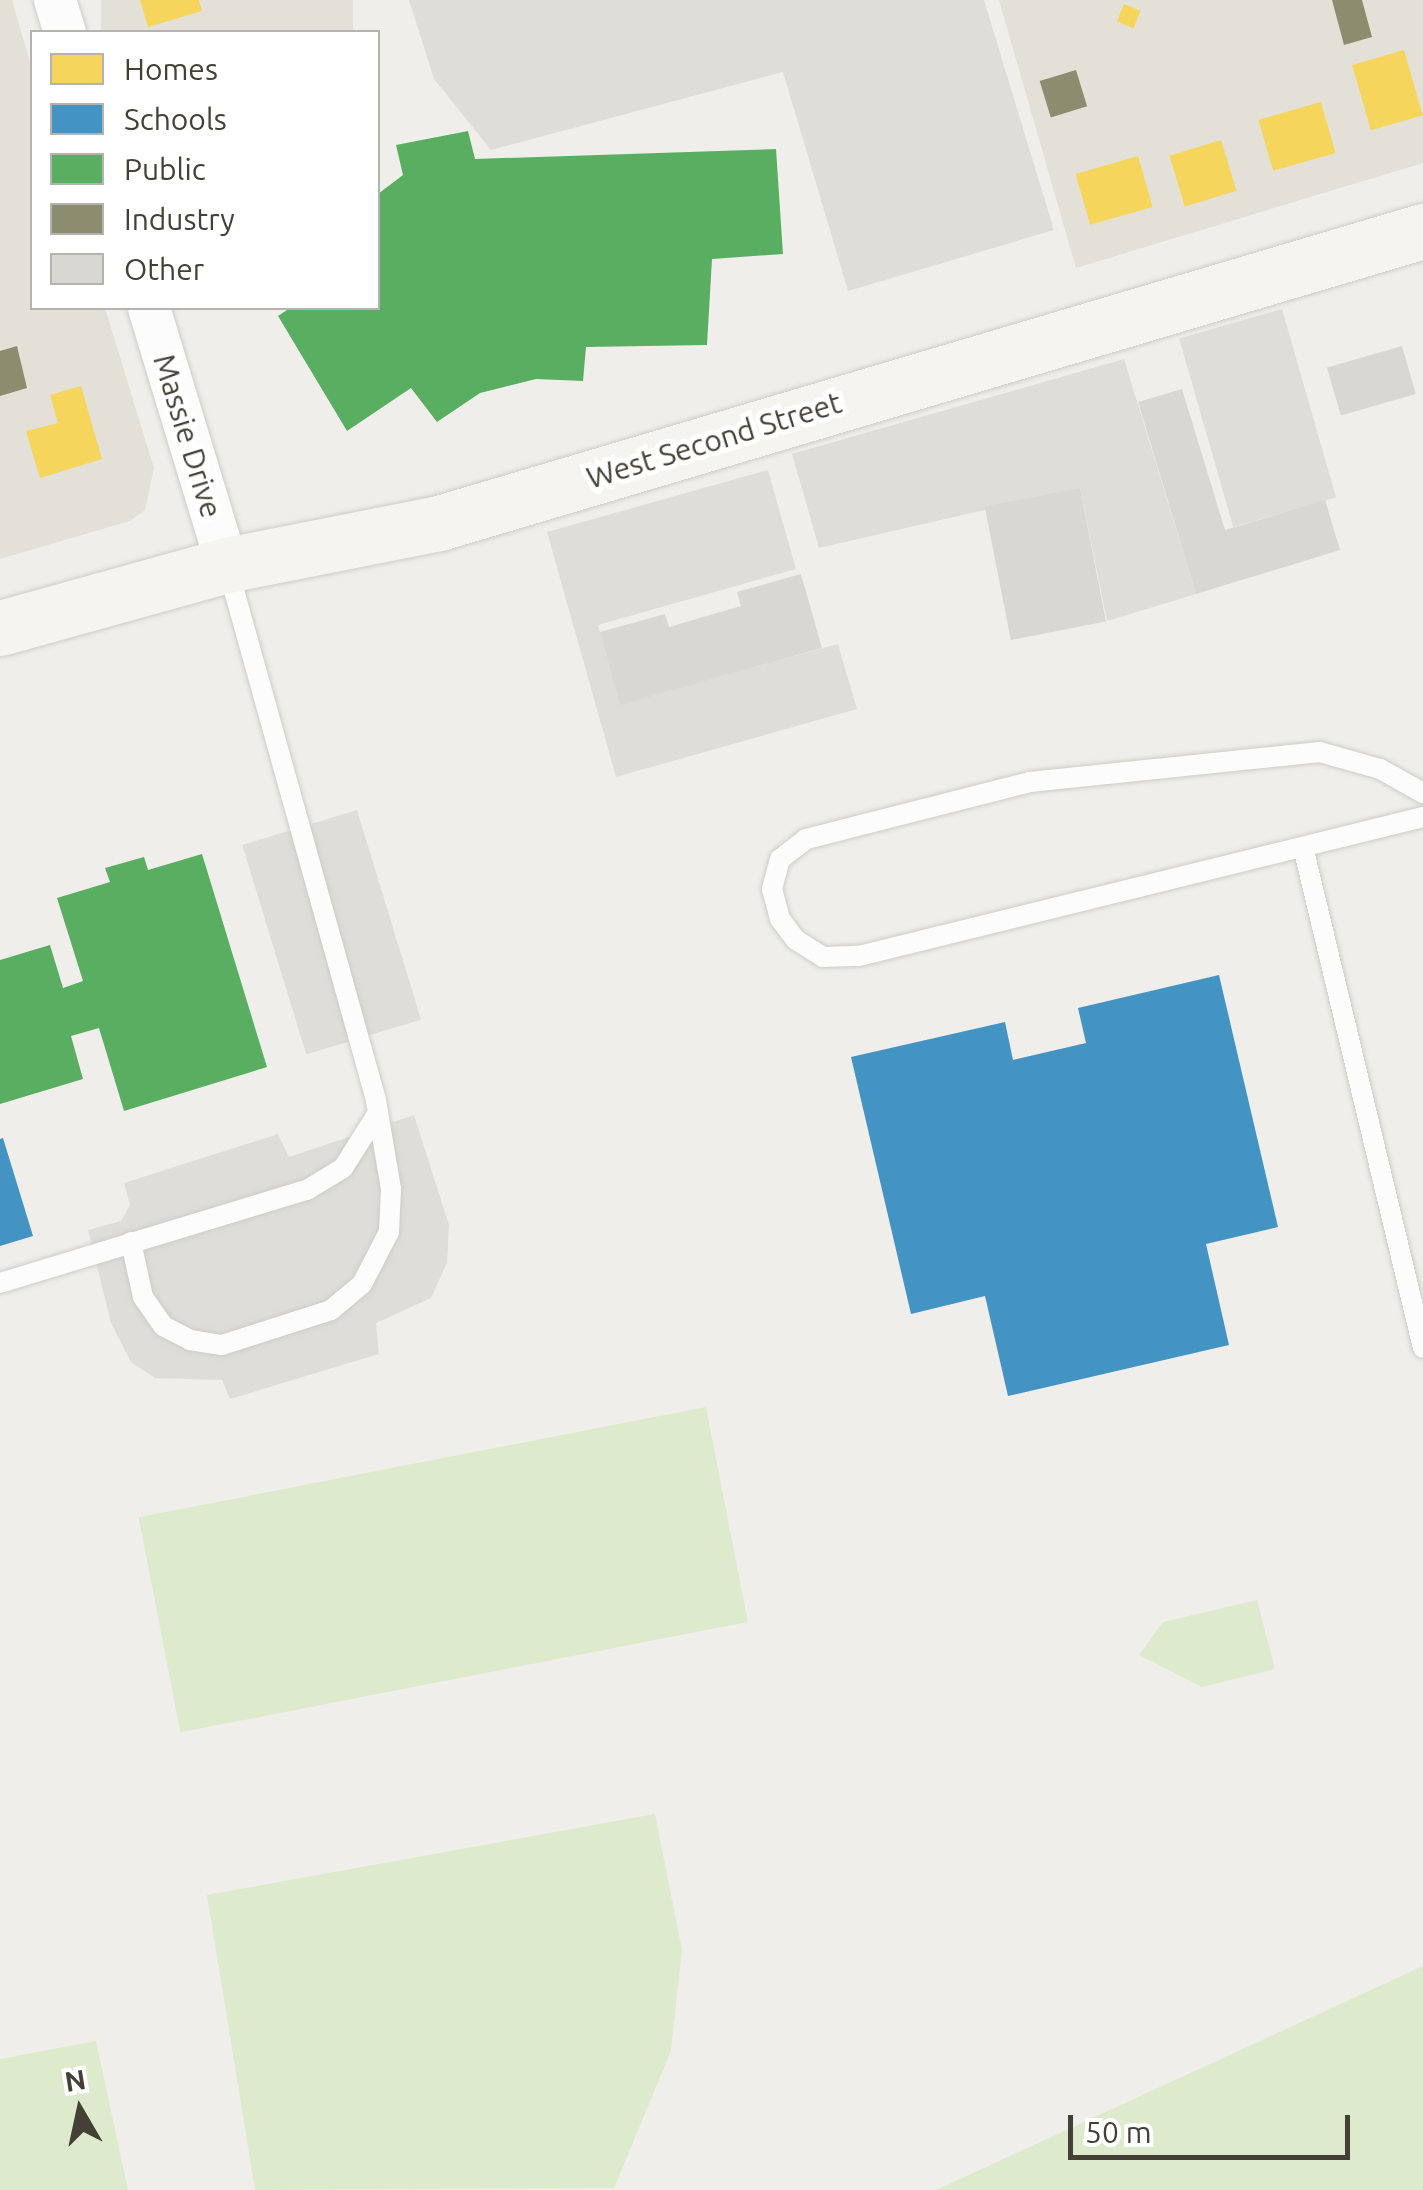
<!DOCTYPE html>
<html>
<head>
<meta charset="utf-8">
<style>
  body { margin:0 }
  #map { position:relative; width:1423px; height:2190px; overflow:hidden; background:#f0eeea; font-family:Ubuntu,sans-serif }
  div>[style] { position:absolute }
  .residential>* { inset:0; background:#e3e0d7; transform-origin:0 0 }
  .green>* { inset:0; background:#ddeacb; transform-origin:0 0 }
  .parking>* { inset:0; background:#dfddd9; transform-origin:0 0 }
  .homes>* { inset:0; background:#f6d55c; transform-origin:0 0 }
  .schools>* { inset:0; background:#4393c3 }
  .public>* { inset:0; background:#5aae61 }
  .industry>* { inset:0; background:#8c8c6e; transform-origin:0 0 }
  .building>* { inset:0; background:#d9d7d2; transform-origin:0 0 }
  .roads { filter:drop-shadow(0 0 2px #ceccc7) drop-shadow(0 0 2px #ceccc7) }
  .lane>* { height:20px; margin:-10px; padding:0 10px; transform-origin:10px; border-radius:10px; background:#fdfcfc }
  .street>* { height:42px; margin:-21px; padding:0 21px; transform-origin:21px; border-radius:21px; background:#fdfcfc }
  .secondary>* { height:55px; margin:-27.5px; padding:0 27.5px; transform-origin:27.5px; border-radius:27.5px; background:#f6f4ef }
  span { translate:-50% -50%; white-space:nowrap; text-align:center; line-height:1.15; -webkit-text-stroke:10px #fff; paint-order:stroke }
  .street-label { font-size:30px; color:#454036 }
  .legend { position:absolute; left:30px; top:30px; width:350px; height:280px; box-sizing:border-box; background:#fff; border:2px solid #b5b3af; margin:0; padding:12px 18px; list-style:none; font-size:30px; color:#454036 }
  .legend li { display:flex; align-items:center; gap:20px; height:50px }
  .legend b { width:50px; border:2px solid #b5b3af }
  .north { position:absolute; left:30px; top:2060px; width:100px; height:100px; -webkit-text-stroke:8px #fff; paint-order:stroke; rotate:351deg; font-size:28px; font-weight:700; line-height:40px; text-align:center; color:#454036 }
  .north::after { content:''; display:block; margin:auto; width:35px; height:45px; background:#454036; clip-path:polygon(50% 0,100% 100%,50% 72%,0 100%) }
  .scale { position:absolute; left:1068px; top:2115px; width:282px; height:45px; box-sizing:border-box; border:5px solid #454036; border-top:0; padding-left:12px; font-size:30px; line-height:35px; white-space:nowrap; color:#454036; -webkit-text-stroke:8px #fff; paint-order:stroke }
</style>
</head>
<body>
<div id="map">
  <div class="residential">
    <div style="clip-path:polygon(0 0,12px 0,32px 69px,32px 308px,105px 308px,154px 468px,145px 510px,130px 521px,0 559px)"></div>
    <div style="left:101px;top:0;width:252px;height:34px"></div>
    <div style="clip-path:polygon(999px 0,1423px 0,1423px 163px,1076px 268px)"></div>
  </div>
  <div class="green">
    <div style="left:706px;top:1407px;width:219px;height:578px;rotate:79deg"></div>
    <div style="clip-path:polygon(1257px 1600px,1275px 1669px,1202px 1687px,1139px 1655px,1163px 1622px)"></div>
    <div style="clip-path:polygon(655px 1814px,682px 1950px,671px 2051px,614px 2188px,255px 2190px,207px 1895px)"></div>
    <div style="clip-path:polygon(1423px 1966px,1423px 2190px,936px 2190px)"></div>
    <div style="clip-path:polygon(96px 2041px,128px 2190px,0 2190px,0 2059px)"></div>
  </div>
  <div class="parking">
    <div style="clip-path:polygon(409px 0,984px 0,1054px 230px,848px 291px,783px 72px,491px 150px,434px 79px)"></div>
    <div style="left:1282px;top:309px;width:196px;height:107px;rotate:74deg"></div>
    <div style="clip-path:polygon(1124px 359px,1196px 594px,1107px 621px,1080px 488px,819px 548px,792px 454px)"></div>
    <div style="clip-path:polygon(768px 470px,796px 569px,598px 625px,620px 704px,838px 644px,857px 709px,616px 777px,547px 532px)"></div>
    <div style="left:357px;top:810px;width:219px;height:120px;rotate:73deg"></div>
    <div style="clip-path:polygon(414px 1115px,449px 1225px,447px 1263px,431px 1298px,376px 1323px,379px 1354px,230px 1399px,222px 1380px,155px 1378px,131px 1362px,111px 1323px,88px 1230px,121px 1221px,130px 1205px,124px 1183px,278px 1134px,289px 1157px)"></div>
  </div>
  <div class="homes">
    <div style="clip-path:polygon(140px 0,199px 0,202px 11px,148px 27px)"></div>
    <div style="left:1124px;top:4px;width:18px;height:19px;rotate:22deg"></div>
    <div style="left:1404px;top:50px;width:68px;height:54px;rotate:74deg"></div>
    <div style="left:1321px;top:102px;width:53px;height:65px;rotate:74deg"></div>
    <div style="left:1221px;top:140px;width:53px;height:54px;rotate:73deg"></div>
    <div style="left:1138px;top:156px;width:53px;height:65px;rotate:74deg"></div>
    <div style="clip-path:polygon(81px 386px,102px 459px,40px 478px,26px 431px,58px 423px,50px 395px)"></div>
  </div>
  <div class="schools">
    <div style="clip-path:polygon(1219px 975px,1278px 1227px,1206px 1244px,1229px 1345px,1008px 1396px,985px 1296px,911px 1314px,851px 1057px,1005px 1022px,1013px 1060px,1086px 1043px,1078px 1008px)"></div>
    <div style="clip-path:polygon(3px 1138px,33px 1236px,0 1246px,0 1139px)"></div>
  </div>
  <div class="public">
    <div style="clip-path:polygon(468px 131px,475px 159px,776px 149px,783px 254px,712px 259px,707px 345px,586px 347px,583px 381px,536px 379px,480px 393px,437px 422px,411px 388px,347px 431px,278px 316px,290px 308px,378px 308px,378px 194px,403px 175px,396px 145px)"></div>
    <div style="clip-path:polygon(202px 854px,267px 1067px,124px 1111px,99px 1028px,71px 1036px,83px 1079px,0 1104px,0 960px,50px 945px,63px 988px,83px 981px,57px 898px,110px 882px,105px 868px,144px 857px,148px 870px)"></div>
  </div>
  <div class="industry">
    <div style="clip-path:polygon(1332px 0,1362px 0,1372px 37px,1344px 45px)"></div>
    <div style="left:1076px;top:70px;width:38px;height:38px;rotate:73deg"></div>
    <div style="clip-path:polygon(17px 346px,27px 388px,0 396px,0 351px)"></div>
  </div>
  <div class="building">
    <div style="left:1402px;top:346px;width:50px;height:78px;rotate:74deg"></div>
    <div style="clip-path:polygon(1182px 389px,1225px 530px,1325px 500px,1340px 550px,1196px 594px,1138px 402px)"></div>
    <div style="left:1080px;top:488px;width:136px;height:97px;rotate:79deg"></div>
    <div style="clip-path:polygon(801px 574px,822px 648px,620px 705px,600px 632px,665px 614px,669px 627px,741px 606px,737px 592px)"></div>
  </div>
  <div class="roads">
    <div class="lane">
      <div style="left:1423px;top:793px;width:49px;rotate:-150.8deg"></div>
      <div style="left:1380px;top:769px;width:62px;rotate:-164.2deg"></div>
      <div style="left:1320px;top:752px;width:292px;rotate:174.1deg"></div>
      <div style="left:1030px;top:782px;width:231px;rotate:165.7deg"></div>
      <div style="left:806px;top:839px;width:33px;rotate:142deg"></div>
      <div style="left:780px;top:859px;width:31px;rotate:105deg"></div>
      <div style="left:772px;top:889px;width:31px;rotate:75deg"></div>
      <div style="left:780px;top:919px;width:26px;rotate:53deg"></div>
      <div style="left:796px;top:940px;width:32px;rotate:32deg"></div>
      <div style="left:823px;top:957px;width:36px;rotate:-2deg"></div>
      <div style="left:859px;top:956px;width:581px;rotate:-13.84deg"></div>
      <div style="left:1303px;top:847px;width:515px;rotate:76.53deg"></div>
      <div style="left:131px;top:1242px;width:56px;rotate:77.7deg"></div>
      <div style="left:143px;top:1297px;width:35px;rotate:55deg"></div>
      <div style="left:163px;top:1326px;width:30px;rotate:27deg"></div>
      <div style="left:190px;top:1340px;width:32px;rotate:9deg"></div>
      <div style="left:222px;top:1345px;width:114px;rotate:-17.8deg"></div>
      <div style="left:331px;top:1310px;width:40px;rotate:-40deg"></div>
      <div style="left:362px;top:1284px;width:59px;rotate:-62.6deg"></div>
      <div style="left:389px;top:1232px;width:43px;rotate:-87.3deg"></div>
      <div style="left:391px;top:1189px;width:90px;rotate:-99.6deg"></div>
      <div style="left:376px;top:1100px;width:551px;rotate:-105.57deg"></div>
      <div style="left:0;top:1283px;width:321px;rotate:-16.9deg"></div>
      <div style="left:307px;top:1190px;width:42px;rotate:-31.4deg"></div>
      <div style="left:343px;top:1168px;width:62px;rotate:-57.6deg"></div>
    </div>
    <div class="street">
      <div style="left:55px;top:0;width:34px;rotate:73deg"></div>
      <div style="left:149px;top:308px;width:269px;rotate:73.1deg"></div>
    </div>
    <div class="secondary">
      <div style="left:0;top:628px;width:236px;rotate:-15.5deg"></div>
      <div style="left:227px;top:565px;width:216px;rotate:-11.2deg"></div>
      <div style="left:439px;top:523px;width:1026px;rotate:-16.53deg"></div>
    </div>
  </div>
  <div class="street-label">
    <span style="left:188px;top:436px;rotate:73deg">Massie Drive</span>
    <span style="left:714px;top:440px;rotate:-17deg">West Second Street</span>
  </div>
  <ul class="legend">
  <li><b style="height:28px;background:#f6d55c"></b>Homes</li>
  <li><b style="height:28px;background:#4393c3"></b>Schools</li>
  <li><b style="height:28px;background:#5aae61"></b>Public</li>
  <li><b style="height:28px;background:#8c8c6e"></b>Industry</li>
  <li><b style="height:28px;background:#d9d7d2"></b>Other</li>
  </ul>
  <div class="north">N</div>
  <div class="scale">50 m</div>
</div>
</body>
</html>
